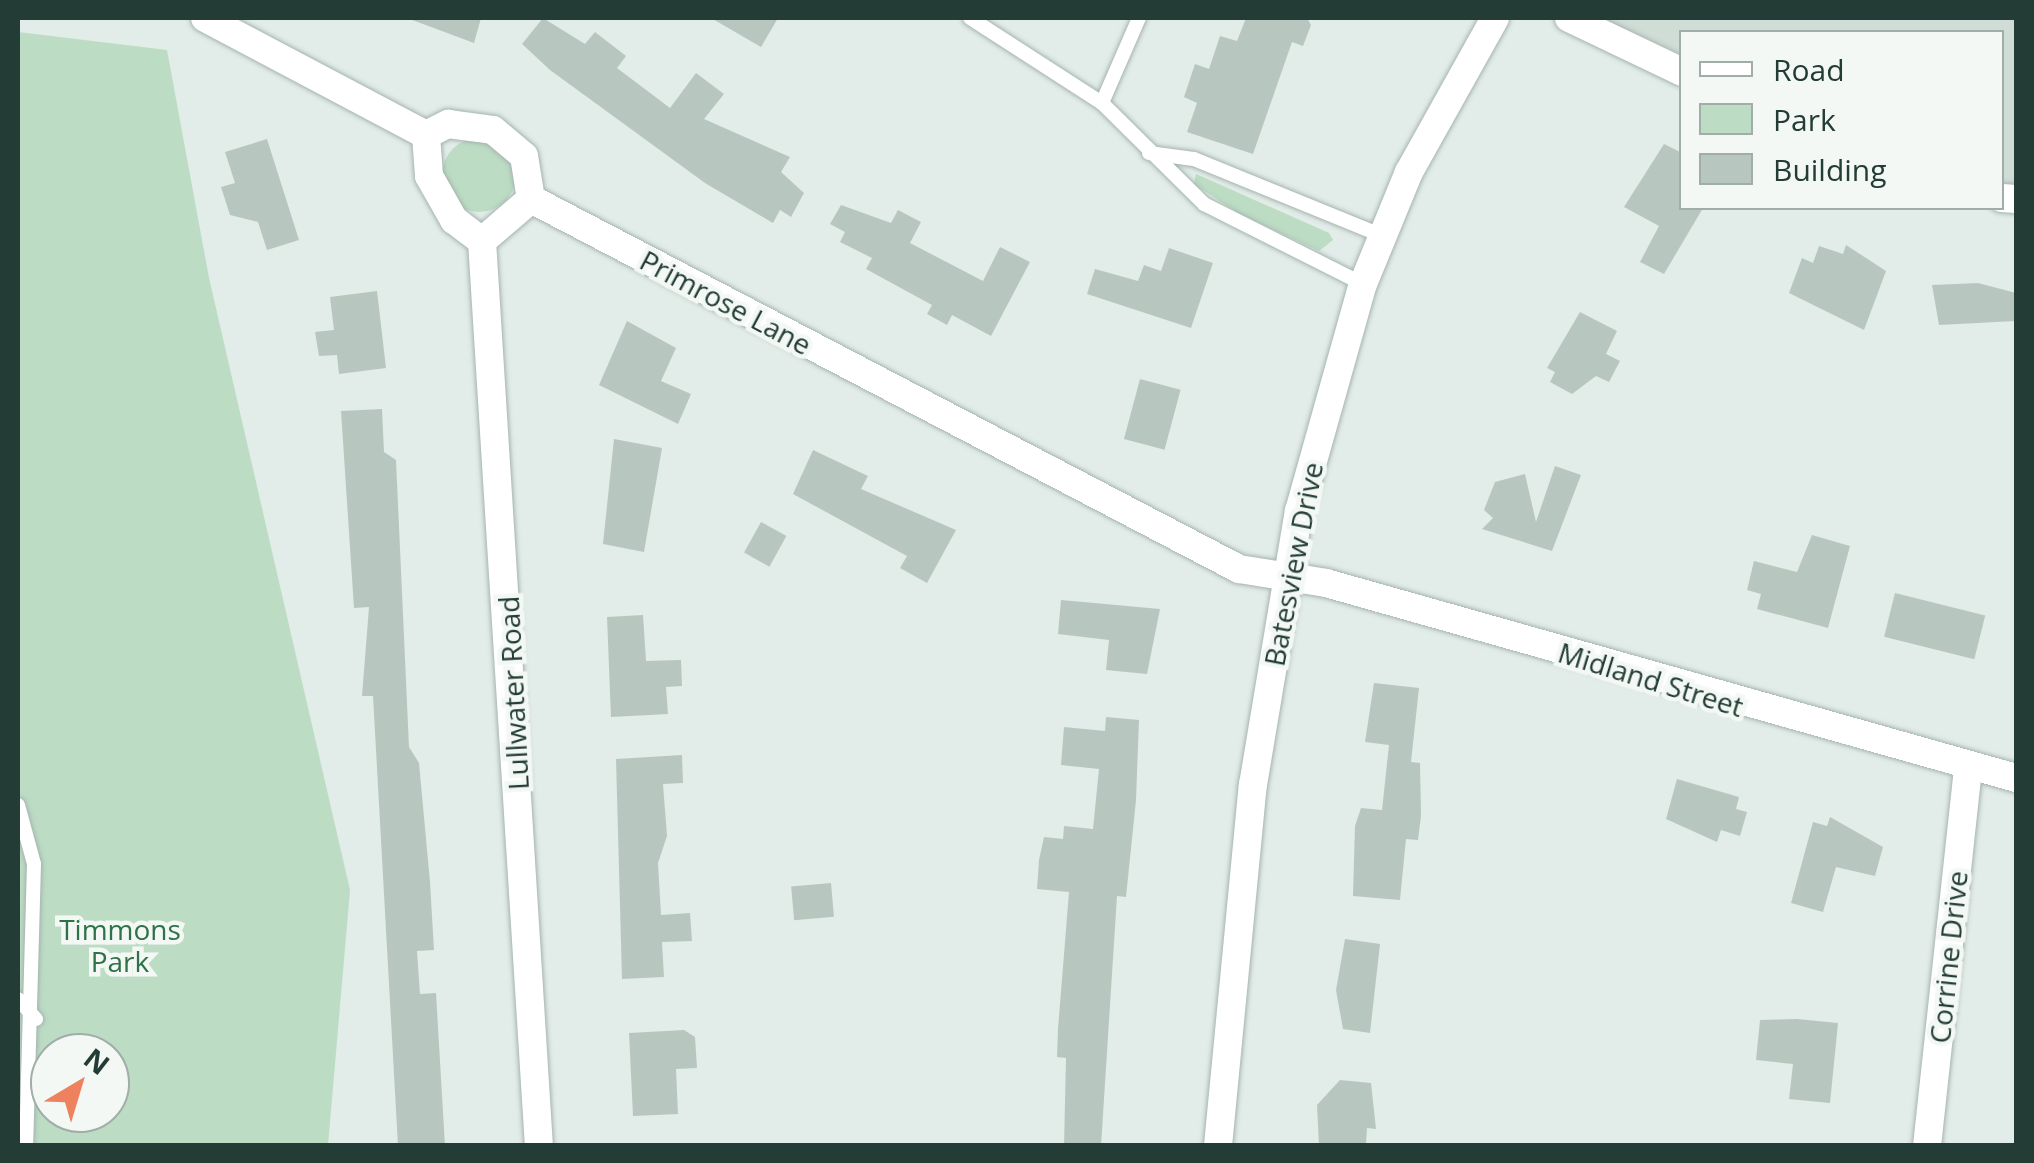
<!DOCTYPE html>
<html>
<head>
<meta charset="utf-8">
<style>
  body { margin:0 }
  #map { position:relative; width:2034px; height:1163px; overflow:hidden; background:#e2ece8; font-family:"Open Sans",sans-serif }
  div>[style] { position:absolute }
  .built>* { inset:0; background:#d0dcd6 }
  .green>* { inset:0; background:#bcdcc4 }
  .round { border-radius:50% }
  .building>* { inset:0; background:#b7c7c0; transform-origin:0 0 }
  .roads { filter:drop-shadow(0 0 2px #a5b4af) drop-shadow(0 0 2px #a5b4af) }
  .service>* { height:14px; margin:-7px; padding:0 7px; transform-origin:7px; border-radius:7px; background:#fff }
  .minor>* { height:28px; margin:-14px; padding:0 14px; transform-origin:14px; border-radius:14px; background:#fff }
  span { translate:-50% -50%; white-space:nowrap; text-align:center; line-height:1.15; -webkit-text-stroke:9px #f3f8f5; paint-order:stroke }
  .street-label { font-size:28px; color:#233c35 }
  .park-label { font-size:28px; color:#2e7248 }
  .frame { position:absolute; inset:0; border:20px solid #233c35; pointer-events:none }
  .legend { position:absolute; left:1679px; top:30px; width:325px; height:180px; box-sizing:border-box; background:#f3f8f5; border:2px solid #a0ada8; margin:0; padding:12px 18px; list-style:none; font-size:30px; color:#233c35 }
  .legend li { display:flex; align-items:center; gap:20px; height:50px }
  .legend b { width:50px; border:2px solid #a0ada8 }
  .north { position:absolute; left:30px; top:1033px; width:100px; height:100px; box-sizing:border-box; background:#f3f8f5; border:2px solid #a0ada8; border-radius:50%; rotate:38deg; font-size:28px; font-weight:700; line-height:40px; text-align:center; color:#233c35 }
  .north::after { content:''; display:block; margin:auto; width:35px; height:45px; background:#ee815e; clip-path:polygon(50% 0,100% 100%,50% 72%,0 100%) }
</style>
</head>
<body>
<div id="map">
  <div class="built">
    <div style="clip-path:polygon(1601px 18px,2016px 18px,2016px 187px,2002px 185px,2002px 32px,1682px 32px,1681px 54px)"></div>
  </div>
  <div class="green">
    <div style="clip-path:polygon(evenodd,18px 32px,167px 50px,209px 278px,350px 890px,328px 1145px,18px 1146px,18px 32px,50px 1053px,110px 1053px,110px 1113px,50px 1113px,50px 1053px)"></div>
    <div class="round" style="left:442px;top:138px;width:74px;height:74px"></div>
    <div style="clip-path:polygon(1196px 174px,1329px 233px,1333px 240px,1319px 251px,1238px 213px,1194px 184px)"></div>
  </div>
  <div class="building">
    <div style="clip-path:polygon(407px 18px,481px 18px,474px 43px)"></div>
    <div style="clip-path:polygon(543px 18px,585px 44px,595px 32px,626px 56px,617px 68px,670px 108px,696px 73px,724px 94px,704px 119px,790px 157px,781px 172px,804px 193px,791px 217px,780px 210px,773px 223px,705px 183px,550px 70px,522px 44px)"></div>
    <div style="clip-path:polygon(711px 18px,778px 18px,761px 47px)"></div>
    <div style="clip-path:polygon(1246px 18px,1307px 18px,1311px 25px,1303px 46px,1292px 42px,1253px 154px,1187px 132px,1197px 103px,1184px 97px,1195px 64px,1209px 69px,1220px 36px,1237px 41px)"></div>
    <div style="clip-path:polygon(267px 139px,299px 240px,267px 250px,258px 222px,230px 215px,221px 187px,235px 183px,225px 152px)"></div>
    <div style="clip-path:polygon(1664px 144px,1682px 153px,1682px 208px,1703px 208px,1664px 274px,1640px 262px,1659px 226px,1624px 207px)"></div>
    <div style="clip-path:polygon(841px 205px,891px 223px,898px 210px,921px 222px,910px 243px,983px 281px,1000px 247px,1030px 262px,991px 336px,952px 315px,947px 325px,927px 314px,932px 305px,866px 269px,872px 258px,840px 242px,845px 232px,830px 224px)"></div>
    <div style="clip-path:polygon(1846px 245px,1886px 271px,1864px 330px,1789px 293px,1802px 258px,1813px 263px,1819px 246px,1843px 254px)"></div>
    <div style="clip-path:polygon(1169px 248px,1213px 263px,1191px 328px,1087px 294px,1095px 269px,1138px 281px,1144px 265px,1161px 271px)"></div>
    <div style="clip-path:polygon(1978px 283px,2016px 293px,2015px 321px,1939px 325px,1932px 285px)"></div>
    <div style="clip-path:polygon(377px 291px,386px 368px,339px 374px,337px 355px,319px 356px,315px 332px,334px 330px,330px 297px)"></div>
    <div style="clip-path:polygon(1580px 312px,1617px 331px,1606px 354px,1620px 361px,1609px 382px,1596px 376px,1572px 394px,1550px 382px,1555px 372px,1547px 368px)"></div>
    <div style="clip-path:polygon(627px 321px,676px 348px,661px 381px,691px 394px,678px 424px,599px 385px)"></div>
    <div style="left:1140px;top:379px;width:42px;height:62px;rotate:15deg"></div>
    <div style="clip-path:polygon(382px 409px,384px 452px,396px 460px,409px 747px,419px 763px,430px 882px,434px 950px,417px 951px,420px 994px,436px 993px,445px 1146px,398px 1146px,373px 696px,362px 696px,369px 607px,354px 608px,341px 411px)"></div>
    <div style="clip-path:polygon(614px 439px,662px 448px,644px 552px,603px 544px)"></div>
    <div style="clip-path:polygon(813px 450px,868px 476px,861px 489px,956px 530px,927px 583px,900px 568px,907px 556px,793px 494px)"></div>
    <div style="clip-path:polygon(1555px 466px,1581px 475px,1552px 551px,1482px 529px,1493px 518px,1484px 510px,1495px 482px,1525px 474px,1536px 522px)"></div>
    <div style="left:761px;top:522px;width:29px;height:35px;rotate:29deg"></div>
    <div style="clip-path:polygon(1812px 535px,1850px 546px,1828px 628px,1757px 609px,1761px 594px,1747px 590px,1754px 561px,1797px 572px)"></div>
    <div style="left:1895px;top:593px;width:93px;height:45px;rotate:14deg"></div>
    <div style="clip-path:polygon(1061px 600px,1160px 609px,1147px 674px,1106px 670px,1109px 640px,1058px 634px)"></div>
    <div style="clip-path:polygon(643px 615px,646px 661px,681px 660px,682px 686px,666px 687px,668px 714px,611px 717px,607px 617px)"></div>
    <div style="clip-path:polygon(1374px 683px,1419px 688px,1411px 762px,1420px 763px,1421px 816px,1418px 840px,1406px 839px,1400px 900px,1353px 896px,1355px 826px,1361px 808px,1382px 810px,1389px 745px,1365px 742px)"></div>
    <div style="clip-path:polygon(1106px 717px,1139px 720px,1136px 800px,1126px 897px,1117px 896px,1101px 1146px,1064px 1146px,1066px 1058px,1057px 1057px,1058px 1029px,1069px 892px,1037px 889px,1039px 860px,1044px 837px,1063px 839px,1064px 826px,1093px 829px,1099px 769px,1061px 765px,1064px 727px,1105px 731px)"></div>
    <div style="clip-path:polygon(682px 755px,683px 783px,663px 784px,667px 836px,658px 863px,661px 915px,690px 913px,692px 941px,662px 942px,664px 977px,622px 979px,616px 759px)"></div>
    <div style="clip-path:polygon(1677px 779px,1739px 797px,1736px 809px,1747px 812px,1740px 836px,1721px 830px,1717px 842px,1666px 819px)"></div>
    <div style="clip-path:polygon(1830px 817px,1883px 847px,1875px 876px,1836px 867px,1823px 912px,1791px 903px,1813px 822px,1827px 826px)"></div>
    <div style="left:831px;top:883px;width:34px;height:40px;rotate:85deg"></div>
    <div style="clip-path:polygon(1345px 939px,1380px 944px,1370px 1033px,1343px 1029px,1336px 990px)"></div>
    <div style="clip-path:polygon(1797px 1019px,1838px 1023px,1830px 1103px,1789px 1099px,1793px 1064px,1756px 1060px,1760px 1020px)"></div>
    <div style="clip-path:polygon(684px 1030px,695px 1037px,697px 1068px,676px 1069px,678px 1114px,633px 1116px,629px 1033px)"></div>
    <div style="clip-path:polygon(1340px 1080px,1371px 1083px,1376px 1129px,1367px 1128px,1366px 1144px,1319px 1146px,1317px 1105px)"></div>
  </div>
  <div class="roads">
    <div class="service">
      <div style="left:970px;top:18px;width:157px;rotate:32.8deg"></div>
      <div style="left:1102px;top:103px;width:144px;rotate:44.7deg"></div>
      <div style="left:1204px;top:204px;width:178px;rotate:26.7deg"></div>
      <div style="left:1102px;top:103px;width:93px;rotate:-66.5deg"></div>
      <div style="left:1149px;top:153px;width:45px;rotate:7.6deg"></div>
      <div style="left:1194px;top:159px;width:204px;rotate:22.2deg"></div>
      <div style="left:18px;top:805px;width:61px;rotate:74.8deg"></div>
      <div style="left:34px;top:864px;width:282px;rotate:91.6deg"></div>
      <div style="left:18px;top:999px;width:27px;rotate:48deg"></div>
    </div>
    <div class="minor">
      <div style="left:205px;top:18px;width:250px;rotate:27.9deg"></div>
      <div style="left:426px;top:135px;width:25px;rotate:-27deg"></div>
      <div style="left:448px;top:124px;width:45px;rotate:7.6deg"></div>
      <div style="left:493px;top:130px;width:40px;rotate:40deg"></div>
      <div style="left:524px;top:156px;width:44px;rotate:80.8deg"></div>
      <div style="left:531px;top:199px;width:799px;rotate:27.59deg"></div>
      <div style="left:1239px;top:569px;width:88px;rotate:9.1deg"></div>
      <div style="left:1326px;top:583px;width:717px;rotate:15.78deg"></div>
      <div style="left:1569px;top:18px;width:125px;rotate:25.5deg"></div>
      <div style="left:426px;top:135px;width:41px;rotate:85.8deg"></div>
      <div style="left:429px;top:176px;width:51px;rotate:60.4deg"></div>
      <div style="left:454px;top:220px;width:35px;rotate:37deg"></div>
      <div style="left:2002px;top:198px;width:14px;rotate:4deg"></div>
      <div style="left:531px;top:199px;width:65px;rotate:139.4deg"></div>
      <div style="left:482px;top:241px;width:907px;rotate:86.4deg"></div>
      <div style="left:1218px;top:1146px;width:363px;rotate:-84.5deg"></div>
      <div style="left:1253px;top:785px;width:278px;rotate:-80.5deg"></div>
      <div style="left:1299px;top:511px;width:236px;rotate:-74.3deg"></div>
      <div style="left:1363px;top:284px;width:121px;rotate:-67.7deg"></div>
      <div style="left:1409px;top:172px;width:176px;rotate:-60.8deg"></div>
      <div style="left:1927px;top:1146px;width:380px;rotate:-83.8deg"></div>
    </div>
  </div>
  <div class="street-label">
    <span style="left:726px;top:302px;rotate:28deg">Primrose Lane</span>
    <span style="left:1293px;top:564px;rotate:-79deg">Batesview Drive</span>
    <span style="left:1651px;top:679px;rotate:17deg">Midland Street</span>
    <span style="left:513px;top:693px;rotate:-93deg">Lullwater Road</span>
    <span style="left:1948px;top:957px;rotate:-84deg">Corrine Drive</span>
  </div>
  <div class="park-label">
    <span style="left:120px;top:945px">Timmons<br>Park</span>
  </div>
  <div class="frame"></div>
  <ul class="legend">
  <li><b style="height:12px;background:#fff"></b>Road</li>
  <li><b style="height:28px;background:#bcdcc4"></b>Park</li>
  <li><b style="height:28px;background:#b7c7c0"></b>Building</li>
  </ul>
  <div class="north">N</div>
</div>
</body>
</html>
